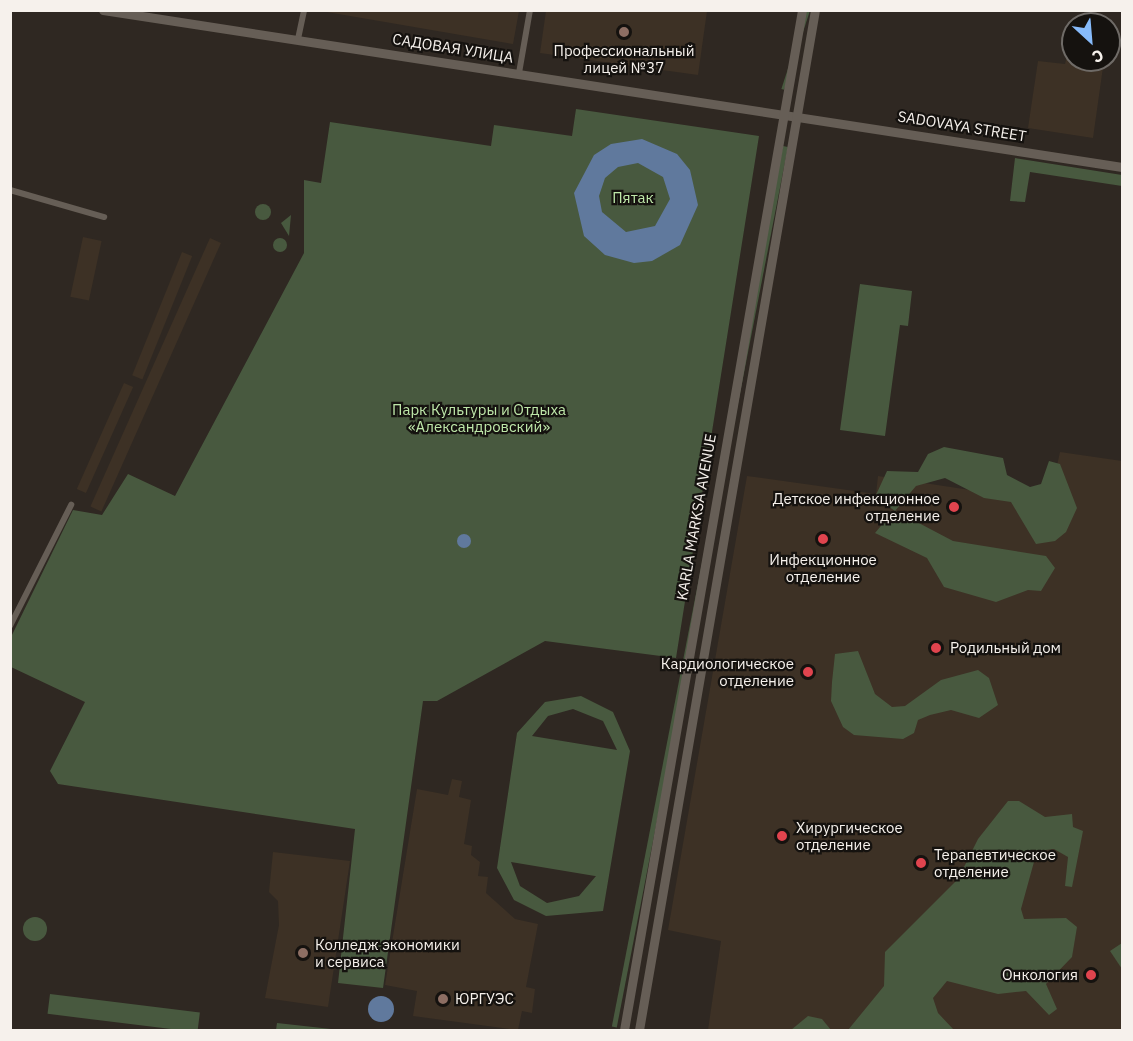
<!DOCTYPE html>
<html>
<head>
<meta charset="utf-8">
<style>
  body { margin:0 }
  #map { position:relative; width:1133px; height:1041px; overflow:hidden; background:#2f2822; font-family:"IBM Plex Sans",sans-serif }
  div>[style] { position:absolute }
  .built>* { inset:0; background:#3d3125; transform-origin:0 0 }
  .green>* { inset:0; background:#48593f; transform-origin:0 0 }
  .round { border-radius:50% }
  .water>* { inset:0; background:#60799d }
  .street>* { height:6px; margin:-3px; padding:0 3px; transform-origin:3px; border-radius:3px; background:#665e56 }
  .secondary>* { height:9px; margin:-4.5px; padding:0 4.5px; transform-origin:4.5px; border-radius:4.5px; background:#665e56 }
  .dots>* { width:16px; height:16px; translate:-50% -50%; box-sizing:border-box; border:3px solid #15120f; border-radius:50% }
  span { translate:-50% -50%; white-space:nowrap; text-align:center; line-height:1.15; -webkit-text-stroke:4.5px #15120f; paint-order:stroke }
  .street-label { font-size:15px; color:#f6f1ec }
  .poi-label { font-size:15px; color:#f6f1ec }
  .right { translate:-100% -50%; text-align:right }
  .left { translate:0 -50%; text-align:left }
  .park-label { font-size:15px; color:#bee7a9 }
  .frame { position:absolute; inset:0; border:12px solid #f6f1ec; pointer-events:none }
  .north { position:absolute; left:1061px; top:12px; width:60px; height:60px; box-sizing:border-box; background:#15120f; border:2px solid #6f6b67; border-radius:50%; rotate:154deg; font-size:16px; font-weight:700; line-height:24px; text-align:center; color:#f6f1ec }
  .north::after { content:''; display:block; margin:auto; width:21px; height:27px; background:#87bbfb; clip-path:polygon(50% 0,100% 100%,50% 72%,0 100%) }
</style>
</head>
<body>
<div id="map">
  <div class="built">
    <div style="clip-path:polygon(321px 11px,321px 10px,519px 11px,513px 44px)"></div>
    <div style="clip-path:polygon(546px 11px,707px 11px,698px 75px,540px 53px)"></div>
    <div style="clip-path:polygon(1067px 56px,1104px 60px,1093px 138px,1028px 128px,1038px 61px,1065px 64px)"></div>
    <div style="left:83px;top:237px;width:19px;height:61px;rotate:12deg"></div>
    <div style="left:210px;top:238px;width:12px;height:294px;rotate:24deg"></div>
    <div style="left:182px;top:252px;width:11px;height:133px;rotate:22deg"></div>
    <div style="left:124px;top:383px;width:10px;height:116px;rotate:24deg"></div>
    <div style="clip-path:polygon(1060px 452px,1122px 461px,1122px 1030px,708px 1030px,721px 941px,668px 930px,747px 476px,876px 494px,878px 476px,1049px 502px)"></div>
    <div style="clip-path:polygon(452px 779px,462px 781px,459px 797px,471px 800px,464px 844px,472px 846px,471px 855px,480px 862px,478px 876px,488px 877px,486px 893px,515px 919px,538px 924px,526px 987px,535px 989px,532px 1013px,522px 1011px,518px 1030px,413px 1016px,417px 991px,385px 985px,417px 789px,448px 795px)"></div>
    <div style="clip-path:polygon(273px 852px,350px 861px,328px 1007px,265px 998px,279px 925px,278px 901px,269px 892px)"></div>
  </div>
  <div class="green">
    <div style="left:807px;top:10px;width:3px;height:83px;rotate:18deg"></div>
    <div style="clip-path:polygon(576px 109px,759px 136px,676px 658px,545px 641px,437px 701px,423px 701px,383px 988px,338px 983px,355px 829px,58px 784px,50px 771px,85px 702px,11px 667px,10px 639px,73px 510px,102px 515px,128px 474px,175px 496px,304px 253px,304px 180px,321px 183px,330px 122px,491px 146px,494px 125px,572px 136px)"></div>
    <div style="left:783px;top:146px;width:5px;height:897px;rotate:11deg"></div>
    <div style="clip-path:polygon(1015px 158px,1122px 175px,1122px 186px,1030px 172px,1025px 202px,1010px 201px)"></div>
    <div class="round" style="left:255px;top:204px;width:16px;height:16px"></div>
    <div style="clip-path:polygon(291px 215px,289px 236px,281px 223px)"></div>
    <div class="round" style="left:273px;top:238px;width:14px;height:14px"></div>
    <div style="clip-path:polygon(860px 284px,912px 291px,908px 326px,900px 325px,885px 436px,840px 430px)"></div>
    <div style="clip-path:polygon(944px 447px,1003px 458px,1007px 475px,1030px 487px,1041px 484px,1049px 461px,1060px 464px,1077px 508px,1066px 532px,1055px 541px,1036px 544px,1011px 502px,984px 498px,945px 478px,916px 486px,895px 511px,875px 497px,887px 471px,918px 472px,928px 454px)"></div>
    <div style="clip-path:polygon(885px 521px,915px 521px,953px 541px,1046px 556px,1055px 568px,1041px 591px,1028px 590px,996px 602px,944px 587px,927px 558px,875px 533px)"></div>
    <div style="clip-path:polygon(858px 651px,875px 694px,892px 707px,905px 706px,941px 680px,978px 670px,989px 678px,998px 705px,979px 718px,951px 710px,930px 715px,918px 720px,914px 733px,903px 739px,854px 735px,843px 727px,831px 701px,832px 682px,835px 654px)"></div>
    <div style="clip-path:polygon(evenodd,581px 696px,613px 712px,630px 751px,603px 911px,546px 916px,514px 900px,497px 868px,517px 733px,545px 702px,581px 696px,573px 709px,603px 721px,617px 750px,532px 736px,548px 716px,573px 709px,581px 696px,511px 862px,595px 876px,596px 876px,579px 896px,547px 903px,520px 886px,511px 862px)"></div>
    <div style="clip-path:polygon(1008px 801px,1019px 801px,1045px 817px,1072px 814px,1073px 827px,1083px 831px,1072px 887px,1065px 886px,1068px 857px,1054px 849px,1037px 851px,1021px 909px,1024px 919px,1066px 918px,1077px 927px,1072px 957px,1046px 984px,1057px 1009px,1049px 1015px,1026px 991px,998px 994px,947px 981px,933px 998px,938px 1013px,954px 1030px,848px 1030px,884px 986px,885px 952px,958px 879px,978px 839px)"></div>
    <div class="round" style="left:23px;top:917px;width:24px;height:24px"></div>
    <div style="clip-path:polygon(1122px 943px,1122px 969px,1110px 951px)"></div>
    <div style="left:50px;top:994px;width:151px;height:20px;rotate:7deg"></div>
    <div style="clip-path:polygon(808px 1016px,822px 1019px,831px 1030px,791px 1030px)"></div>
    <div style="clip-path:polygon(277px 1023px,340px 1030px,276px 1030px)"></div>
  </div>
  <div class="water">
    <div style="clip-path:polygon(evenodd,642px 139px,677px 154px,690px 170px,698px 205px,680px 245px,652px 261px,634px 263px,605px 255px,584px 236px,574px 193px,594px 155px,611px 144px,642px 139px,638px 163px,663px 177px,670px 199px,655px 226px,626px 232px,602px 212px,599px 196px,605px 178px,618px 167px,638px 163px)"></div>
    <div class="round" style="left:457px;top:534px;width:14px;height:14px"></div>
    <div class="round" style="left:368px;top:996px;width:26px;height:26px"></div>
  </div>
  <div class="street">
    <div style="left:298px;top:39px;width:30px;rotate:-78deg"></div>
    <div style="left:519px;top:73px;width:64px;rotate:-80.1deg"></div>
    <div style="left:10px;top:190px;width:98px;rotate:16deg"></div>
    <div style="left:10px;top:626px;width:136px;rotate:-63.2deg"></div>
  </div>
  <div class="secondary">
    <div style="left:103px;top:10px;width:1031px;rotate:8.76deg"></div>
    <div style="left:624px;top:1030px;width:1035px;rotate:-80.1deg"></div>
    <div style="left:639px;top:1030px;width:1035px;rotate:-80.21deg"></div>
  </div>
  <div class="dots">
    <div style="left:624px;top:32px;background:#8d6e63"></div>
    <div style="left:954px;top:507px;background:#e0444e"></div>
    <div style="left:823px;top:539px;background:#e0444e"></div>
    <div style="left:936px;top:648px;background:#e0444e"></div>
    <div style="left:808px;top:672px;background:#e0444e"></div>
    <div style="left:782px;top:836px;background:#e0444e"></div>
    <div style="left:921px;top:863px;background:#e0444e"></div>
    <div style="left:303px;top:953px;background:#8d6e63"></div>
    <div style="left:1091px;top:975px;background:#e0444e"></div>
    <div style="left:443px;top:999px;background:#8d6e63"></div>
  </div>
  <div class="street-label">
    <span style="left:453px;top:48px;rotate:9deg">САДОВАЯ УЛИЦА</span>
    <span style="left:962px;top:126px;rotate:9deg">SADOVAYA STREET</span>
    <span style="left:696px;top:517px;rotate:-80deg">KARLA MARKSA AVENUE</span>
  </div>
  <div class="poi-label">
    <span style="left:624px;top:59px">Профессиональный<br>лицей №37</span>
    <span class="right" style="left:940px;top:507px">Детское инфекционное<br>отделение</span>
    <span style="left:823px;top:568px">Инфекционное<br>отделение</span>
    <span class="left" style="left:950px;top:648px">Родильный дом</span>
    <span class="right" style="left:794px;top:672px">Кардиологическое<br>отделение</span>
    <span class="left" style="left:796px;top:836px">Хирургическое<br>отделение</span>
    <span class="left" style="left:934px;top:863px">Терапевтическое<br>отделение</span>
    <span class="left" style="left:315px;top:953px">Колледж экономики<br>и сервиса</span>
    <span class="right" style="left:1078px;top:975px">Онкология</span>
    <span class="left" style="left:455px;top:999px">ЮРГУЭС</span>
  </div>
  <div class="park-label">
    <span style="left:633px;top:198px">Пятак</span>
    <span style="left:479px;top:418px">Парк Культуры и Отдыха<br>«Александровский»</span>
  </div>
  <div class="frame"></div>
  <div class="north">С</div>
</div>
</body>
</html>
